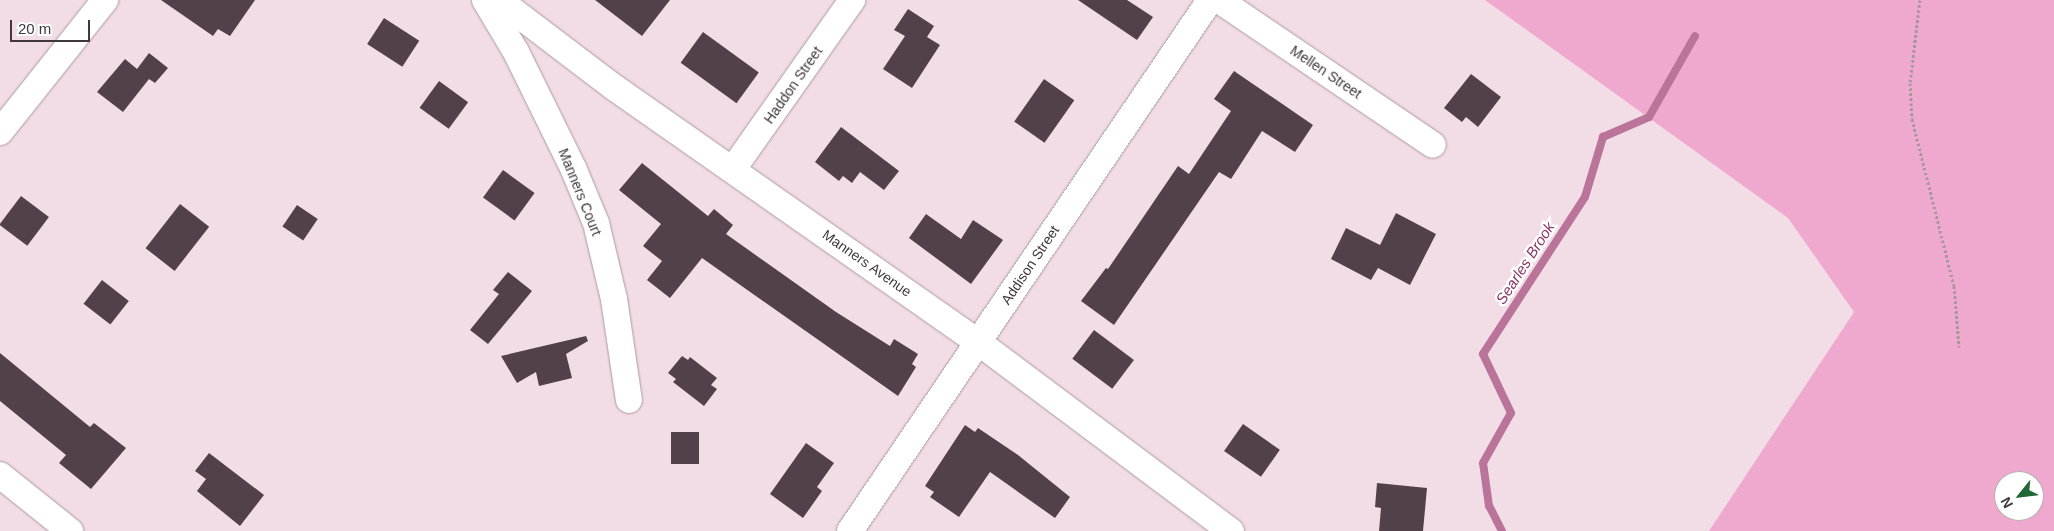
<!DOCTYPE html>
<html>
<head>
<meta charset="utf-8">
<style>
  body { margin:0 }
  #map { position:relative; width:2054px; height:531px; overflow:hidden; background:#f2dde7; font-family:Arial,sans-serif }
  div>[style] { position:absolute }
  .green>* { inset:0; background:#efa9ce }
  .stream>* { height:8px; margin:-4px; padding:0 4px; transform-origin:4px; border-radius:4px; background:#ba749a }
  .building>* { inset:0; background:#52414a; transform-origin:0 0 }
  .path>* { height:3px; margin-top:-1.5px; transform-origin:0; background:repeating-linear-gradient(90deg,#a6969e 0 2.5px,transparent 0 5px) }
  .roads { filter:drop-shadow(0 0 1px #ae9aa4) drop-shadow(0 0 1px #ae9aa4) }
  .minor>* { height:26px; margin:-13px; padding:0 13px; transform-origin:13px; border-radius:13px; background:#fff }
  span { translate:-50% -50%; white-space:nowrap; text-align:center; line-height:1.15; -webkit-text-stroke:5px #fff; paint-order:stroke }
  .street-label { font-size:14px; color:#41383d }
  .water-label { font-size:15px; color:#893366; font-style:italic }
  .north { position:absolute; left:1994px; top:471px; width:50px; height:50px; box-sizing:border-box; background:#fff; border:1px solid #b3afb1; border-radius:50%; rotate:241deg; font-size:14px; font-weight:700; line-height:20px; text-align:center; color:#41383d }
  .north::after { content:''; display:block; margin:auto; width:18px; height:22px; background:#1f6836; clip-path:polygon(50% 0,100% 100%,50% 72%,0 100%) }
  .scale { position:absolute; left:10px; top:20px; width:80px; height:22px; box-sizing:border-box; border:2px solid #41383d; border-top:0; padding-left:6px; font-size:15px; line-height:18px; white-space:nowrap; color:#41383d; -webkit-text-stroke:4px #fff; paint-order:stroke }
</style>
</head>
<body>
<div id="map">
  <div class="green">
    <div style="clip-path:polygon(evenodd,1485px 0,2054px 0,2054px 531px,1709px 531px,1854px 312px,1788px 218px,1485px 0,2004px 481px,2034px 481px,2034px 511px,2004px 511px,2004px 481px)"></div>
  </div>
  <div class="stream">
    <div style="left:1502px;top:531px;width:28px;rotate:-117deg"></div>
    <div style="left:1489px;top:506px;width:43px;rotate:-97.9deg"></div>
    <div style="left:1483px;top:463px;width:57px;rotate:-60.8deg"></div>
    <div style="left:1511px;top:413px;width:65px;rotate:-115.4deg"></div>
    <div style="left:1483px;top:354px;width:187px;rotate:-57deg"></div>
    <div style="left:1585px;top:197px;width:63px;rotate:-73.3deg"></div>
    <div style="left:1603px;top:137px;width:50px;rotate:-23.5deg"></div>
    <div style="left:1649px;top:117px;width:93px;rotate:-60.4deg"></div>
  </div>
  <div class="building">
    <div style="clip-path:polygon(161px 0,255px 0,230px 36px,218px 29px,213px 36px)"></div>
    <div style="clip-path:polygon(595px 0,670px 0,642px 36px)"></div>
    <div style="clip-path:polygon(1078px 0,1127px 0,1153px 17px,1137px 40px)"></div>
    <div style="clip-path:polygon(908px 9px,934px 26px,927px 37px,940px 45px,912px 88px,883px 69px,905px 36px,894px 30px)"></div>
    <div style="left:384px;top:18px;width:42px;height:31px;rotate:33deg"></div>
    <div style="left:703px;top:32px;width:69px;height:38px;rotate:36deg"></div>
    <div style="clip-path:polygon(149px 53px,168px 68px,155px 83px,149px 79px,123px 112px,97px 92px,125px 59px,137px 69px)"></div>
    <div style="clip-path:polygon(1234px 71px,1313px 125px,1295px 152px,1262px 131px,1231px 179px,1219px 172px,1114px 325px,1081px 301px,1106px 268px,1108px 269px,1178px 166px,1189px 174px,1231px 111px,1214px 99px)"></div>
    <div style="clip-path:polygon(1471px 74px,1501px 97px,1478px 127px,1466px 117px,1462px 122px,1444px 108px)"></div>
    <div style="left:1044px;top:79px;width:37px;height:52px;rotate:35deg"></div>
    <div style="left:439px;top:81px;width:36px;height:33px;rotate:36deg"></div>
    <div style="clip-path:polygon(841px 127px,899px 171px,884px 190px,860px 172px,852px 183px,843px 176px,839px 181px,815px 162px)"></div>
    <div style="clip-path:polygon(642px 163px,708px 216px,714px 209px,733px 225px,726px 234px,836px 312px,890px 346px,894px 339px,918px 354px,912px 364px,916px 367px,898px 396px,702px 258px,670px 298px,647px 280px,662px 261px,643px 246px,661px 224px,619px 190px)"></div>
    <div style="left:503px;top:170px;width:39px;height:34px;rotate:36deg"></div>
    <div style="left:21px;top:196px;width:35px;height:36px;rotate:37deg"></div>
    <div style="left:180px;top:204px;width:37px;height:56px;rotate:38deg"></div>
    <div style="left:297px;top:205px;width:25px;height:26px;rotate:34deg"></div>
    <div style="clip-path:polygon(1396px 213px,1436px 234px,1410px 285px,1378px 268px,1371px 280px,1331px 259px,1346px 228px,1380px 245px)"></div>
    <div style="clip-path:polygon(926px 214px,961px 239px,973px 220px,1003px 240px,971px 284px,909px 238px)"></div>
    <div style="clip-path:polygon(508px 272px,532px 291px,488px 344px,470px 330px,499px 294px,493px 290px)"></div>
    <div style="left:102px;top:280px;width:34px;height:30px;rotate:38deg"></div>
    <div style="left:1094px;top:330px;width:50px;height:36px;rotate:37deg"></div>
    <div style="clip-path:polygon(586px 336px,588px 341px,566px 354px,572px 378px,539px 386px,536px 372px,517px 383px,501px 356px)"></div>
    <div style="clip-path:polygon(0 353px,90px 427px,94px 423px,126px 448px,91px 489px,59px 463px,66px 455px,0 401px)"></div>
    <div style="clip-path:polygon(682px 356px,688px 360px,690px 357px,717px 378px,711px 385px,717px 389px,704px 406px,673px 382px,676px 379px,668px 373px)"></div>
    <div style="left:1243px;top:424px;width:45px;height:33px;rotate:35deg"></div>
    <div style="clip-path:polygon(965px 425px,975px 432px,978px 428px,1018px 455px,1070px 497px,1055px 518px,990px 472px,959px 517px,930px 497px,934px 492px,925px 486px)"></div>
    <div style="left:671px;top:432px;width:28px;height:32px"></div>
    <div style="clip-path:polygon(806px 443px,834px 463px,817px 487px,822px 491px,803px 518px,770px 494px)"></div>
    <div style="clip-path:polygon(209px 453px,264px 495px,240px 526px,197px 491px,206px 479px,195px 471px)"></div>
    <div style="clip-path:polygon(1377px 483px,1427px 488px,1423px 531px,1379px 531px,1381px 508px,1375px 507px)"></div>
  </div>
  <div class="path">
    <div style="left:1920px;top:0;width:84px;rotate:96.9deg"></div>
    <div style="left:1910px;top:83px;width:36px;rotate:87deg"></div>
    <div style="left:1912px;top:119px;width:172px;rotate:75.9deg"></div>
    <div style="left:1954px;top:286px;width:61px;rotate:85.3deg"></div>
  </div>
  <div class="roads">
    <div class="minor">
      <div style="left:485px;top:0;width:61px;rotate:59.2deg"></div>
      <div style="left:516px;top:52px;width:131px;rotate:63.8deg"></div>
      <div style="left:574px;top:170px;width:57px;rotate:67.5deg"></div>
      <div style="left:596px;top:223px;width:78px;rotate:76.7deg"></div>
      <div style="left:614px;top:299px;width:102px;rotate:81.6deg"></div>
      <div style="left:499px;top:0;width:146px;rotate:37.2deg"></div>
      <div style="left:615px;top:88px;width:443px;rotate:35deg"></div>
      <div style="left:978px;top:342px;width:316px;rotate:36.8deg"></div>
      <div style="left:1219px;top:0;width:258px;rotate:34.1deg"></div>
      <div style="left:0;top:132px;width:169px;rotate:-51.5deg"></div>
      <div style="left:733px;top:169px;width:207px;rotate:-54.8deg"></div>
      <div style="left:0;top:475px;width:90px;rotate:38.7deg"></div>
      <div style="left:850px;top:531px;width:642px;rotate:-55.86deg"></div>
    </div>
  </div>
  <div class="street-label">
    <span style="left:1326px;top:72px;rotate:34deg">Mellen Street</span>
    <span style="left:793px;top:85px;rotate:-55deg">Haddon Street</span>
    <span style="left:580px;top:192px;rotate:68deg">Manners Court</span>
    <span style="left:867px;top:263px;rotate:35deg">Manners Avenue</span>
    <span style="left:1030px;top:265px;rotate:-56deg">Addison Street</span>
  </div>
  <div class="water-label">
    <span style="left:1525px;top:263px;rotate:-57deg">Searles Brook</span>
  </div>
  <div class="north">N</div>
  <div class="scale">20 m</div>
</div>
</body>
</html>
